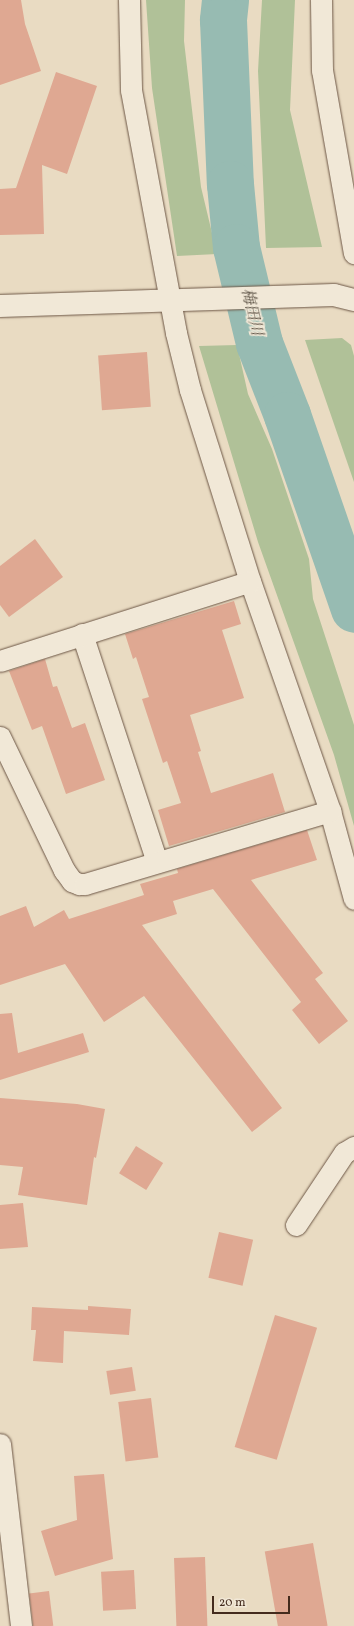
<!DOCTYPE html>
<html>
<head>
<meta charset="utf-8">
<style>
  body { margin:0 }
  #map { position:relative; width:354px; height:1626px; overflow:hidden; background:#e9dbc2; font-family:Vollkorn,"Noto Serif JP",serif }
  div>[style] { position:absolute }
  .green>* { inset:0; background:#b0c198 }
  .river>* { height:47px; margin:-23.5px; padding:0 23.5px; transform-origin:23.5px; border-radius:23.5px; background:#97bbb2 }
  .building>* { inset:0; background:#dfa892; transform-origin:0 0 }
  .roads { filter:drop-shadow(0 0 1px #6d5746) drop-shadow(0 0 1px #6d5746) }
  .street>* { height:21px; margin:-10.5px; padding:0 10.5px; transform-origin:10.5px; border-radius:10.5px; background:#f1e8d7 }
  .secondary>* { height:22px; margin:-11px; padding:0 11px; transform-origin:11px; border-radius:11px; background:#f1e8d7 }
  span { translate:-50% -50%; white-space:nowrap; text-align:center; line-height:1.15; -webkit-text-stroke:3.5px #f1e8d7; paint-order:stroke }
  .water-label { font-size:16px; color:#594f42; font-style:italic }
  .scale { position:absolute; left:212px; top:1596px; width:78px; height:18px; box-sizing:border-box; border:2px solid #442b1d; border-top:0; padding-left:5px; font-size:12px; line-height:14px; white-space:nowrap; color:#442b1d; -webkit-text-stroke:3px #f1e8d7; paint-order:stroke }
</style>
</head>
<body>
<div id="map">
  <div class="green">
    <div style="clip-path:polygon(146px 0,185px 0,184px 41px,201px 187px,217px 254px,177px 256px,152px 88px)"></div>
    <div style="clip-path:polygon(262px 0,295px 0,290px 110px,322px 247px,266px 248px,258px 71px)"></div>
    <div style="clip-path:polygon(342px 338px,351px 345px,354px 356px,354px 482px,305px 340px)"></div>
    <div style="clip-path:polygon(237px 345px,248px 394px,272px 449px,309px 559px,313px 599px,354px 725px,354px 826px,334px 755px,258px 542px,199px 346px)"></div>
  </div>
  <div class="river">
    <div style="left:225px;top:0;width:20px;rotate:96deg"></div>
    <div style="left:223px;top:20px;width:164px;rotate:87.6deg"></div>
    <div style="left:230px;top:184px;width:63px;rotate:84.6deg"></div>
    <div style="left:236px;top:247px;width:99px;rotate:76.5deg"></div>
    <div style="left:259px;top:343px;width:77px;rotate:68.7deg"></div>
    <div style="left:287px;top:415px;width:205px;rotate:70.9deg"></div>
  </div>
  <div class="building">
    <div style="clip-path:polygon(0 0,21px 0,25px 24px,41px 71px,0 85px)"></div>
    <div style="clip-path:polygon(56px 72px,97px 86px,67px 174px,42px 165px,44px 234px,0 235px,0 189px,16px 188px)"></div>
    <div style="left:147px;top:352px;width:55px;height:49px;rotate:86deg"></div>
    <div style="clip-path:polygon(35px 539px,63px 577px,9px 617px,0 605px,0 566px)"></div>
    <div style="clip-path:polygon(234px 601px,241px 624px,222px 630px,244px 698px,190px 715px,201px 751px,198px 752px,211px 793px,273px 773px,285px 812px,169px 846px,158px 810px,181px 803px,167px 761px,163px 763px,142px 699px,149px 697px,136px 657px,133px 659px,125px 634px)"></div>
    <div style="clip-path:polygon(45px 659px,53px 687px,57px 686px,72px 728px,85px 723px,105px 780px,66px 794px,42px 726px,32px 730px,9px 671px)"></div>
    <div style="clip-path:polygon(307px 830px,317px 860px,251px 880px,323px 973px,315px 979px,348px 1021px,319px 1044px,292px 1010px,301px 1002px,213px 889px,173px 901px,177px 914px,142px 925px,282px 1108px,252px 1132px,144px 996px,104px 1022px,65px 964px,0 985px,0 916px,26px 906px,34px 927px,64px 910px,69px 919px,144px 895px,140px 884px,178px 873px,177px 869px)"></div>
    <div style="clip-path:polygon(12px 1013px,18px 1053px,83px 1033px,89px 1052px,0 1080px,0 1014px)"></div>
    <div style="clip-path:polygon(0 1098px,77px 1104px,105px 1109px,96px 1158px,94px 1157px,87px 1205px,18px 1195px,23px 1167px,0 1165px)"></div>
    <div style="left:136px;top:1146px;width:32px;height:32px;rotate:32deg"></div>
    <div style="clip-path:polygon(23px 1203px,28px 1247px,0 1249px,0 1205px)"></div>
    <div style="left:219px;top:1232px;width:35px;height:47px;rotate:13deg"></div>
    <div style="clip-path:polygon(88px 1306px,131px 1309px,129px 1335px,64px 1331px,63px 1363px,33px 1361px,36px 1330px,31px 1330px,32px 1307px,88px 1310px)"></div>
    <div style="left:275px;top:1315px;width:44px;height:138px;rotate:17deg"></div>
    <div style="left:132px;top:1367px;width:24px;height:26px;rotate:81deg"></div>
    <div style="left:151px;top:1398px;width:60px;height:33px;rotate:83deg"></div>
    <div style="clip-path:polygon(104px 1474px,113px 1559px,55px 1576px,41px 1531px,77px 1520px,74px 1476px)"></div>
    <div style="left:313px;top:1543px;width:84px;height:49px;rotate:80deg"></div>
    <div style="left:205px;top:1557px;width:69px;height:31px;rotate:88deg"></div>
    <div style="left:134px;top:1570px;width:39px;height:33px;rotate:87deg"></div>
    <div style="left:49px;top:1591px;width:35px;height:20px;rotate:83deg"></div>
  </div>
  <div class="roads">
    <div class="street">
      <div style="left:129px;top:0;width:90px;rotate:88.7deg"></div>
      <div style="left:131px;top:90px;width:247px;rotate:79.5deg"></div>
      <div style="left:176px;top:333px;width:59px;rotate:76.2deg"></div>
      <div style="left:190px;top:390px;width:200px;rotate:72.6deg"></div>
      <div style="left:250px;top:581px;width:244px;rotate:70.8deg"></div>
      <div style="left:330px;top:811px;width:91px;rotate:74.7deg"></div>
      <div style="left:321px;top:0;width:70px;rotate:89.2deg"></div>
      <div style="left:322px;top:70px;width:186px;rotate:80.1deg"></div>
      <div style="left:82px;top:634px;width:240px;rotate:71.8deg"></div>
      <div style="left:0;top:661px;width:262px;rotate:-17.7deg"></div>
      <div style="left:0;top:737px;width:148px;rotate:64.3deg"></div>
      <div style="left:64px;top:870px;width:14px;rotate:54deg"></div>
      <div style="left:72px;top:881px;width:8px;rotate:23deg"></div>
      <div style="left:79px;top:884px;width:6px"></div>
      <div style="left:85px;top:884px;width:256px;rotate:-16.6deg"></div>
      <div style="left:296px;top:1225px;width:87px;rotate:-56.3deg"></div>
      <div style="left:344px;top:1153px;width:12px;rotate:-31deg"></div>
      <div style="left:0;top:1444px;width:183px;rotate:83.4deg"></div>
    </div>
    <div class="secondary">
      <div style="left:0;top:306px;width:334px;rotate:-1.9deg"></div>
      <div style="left:334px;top:295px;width:21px;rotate:14deg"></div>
    </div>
  </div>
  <div class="water-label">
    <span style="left:251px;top:312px;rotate:77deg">梅田川</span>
  </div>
  <div class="scale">20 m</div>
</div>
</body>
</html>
